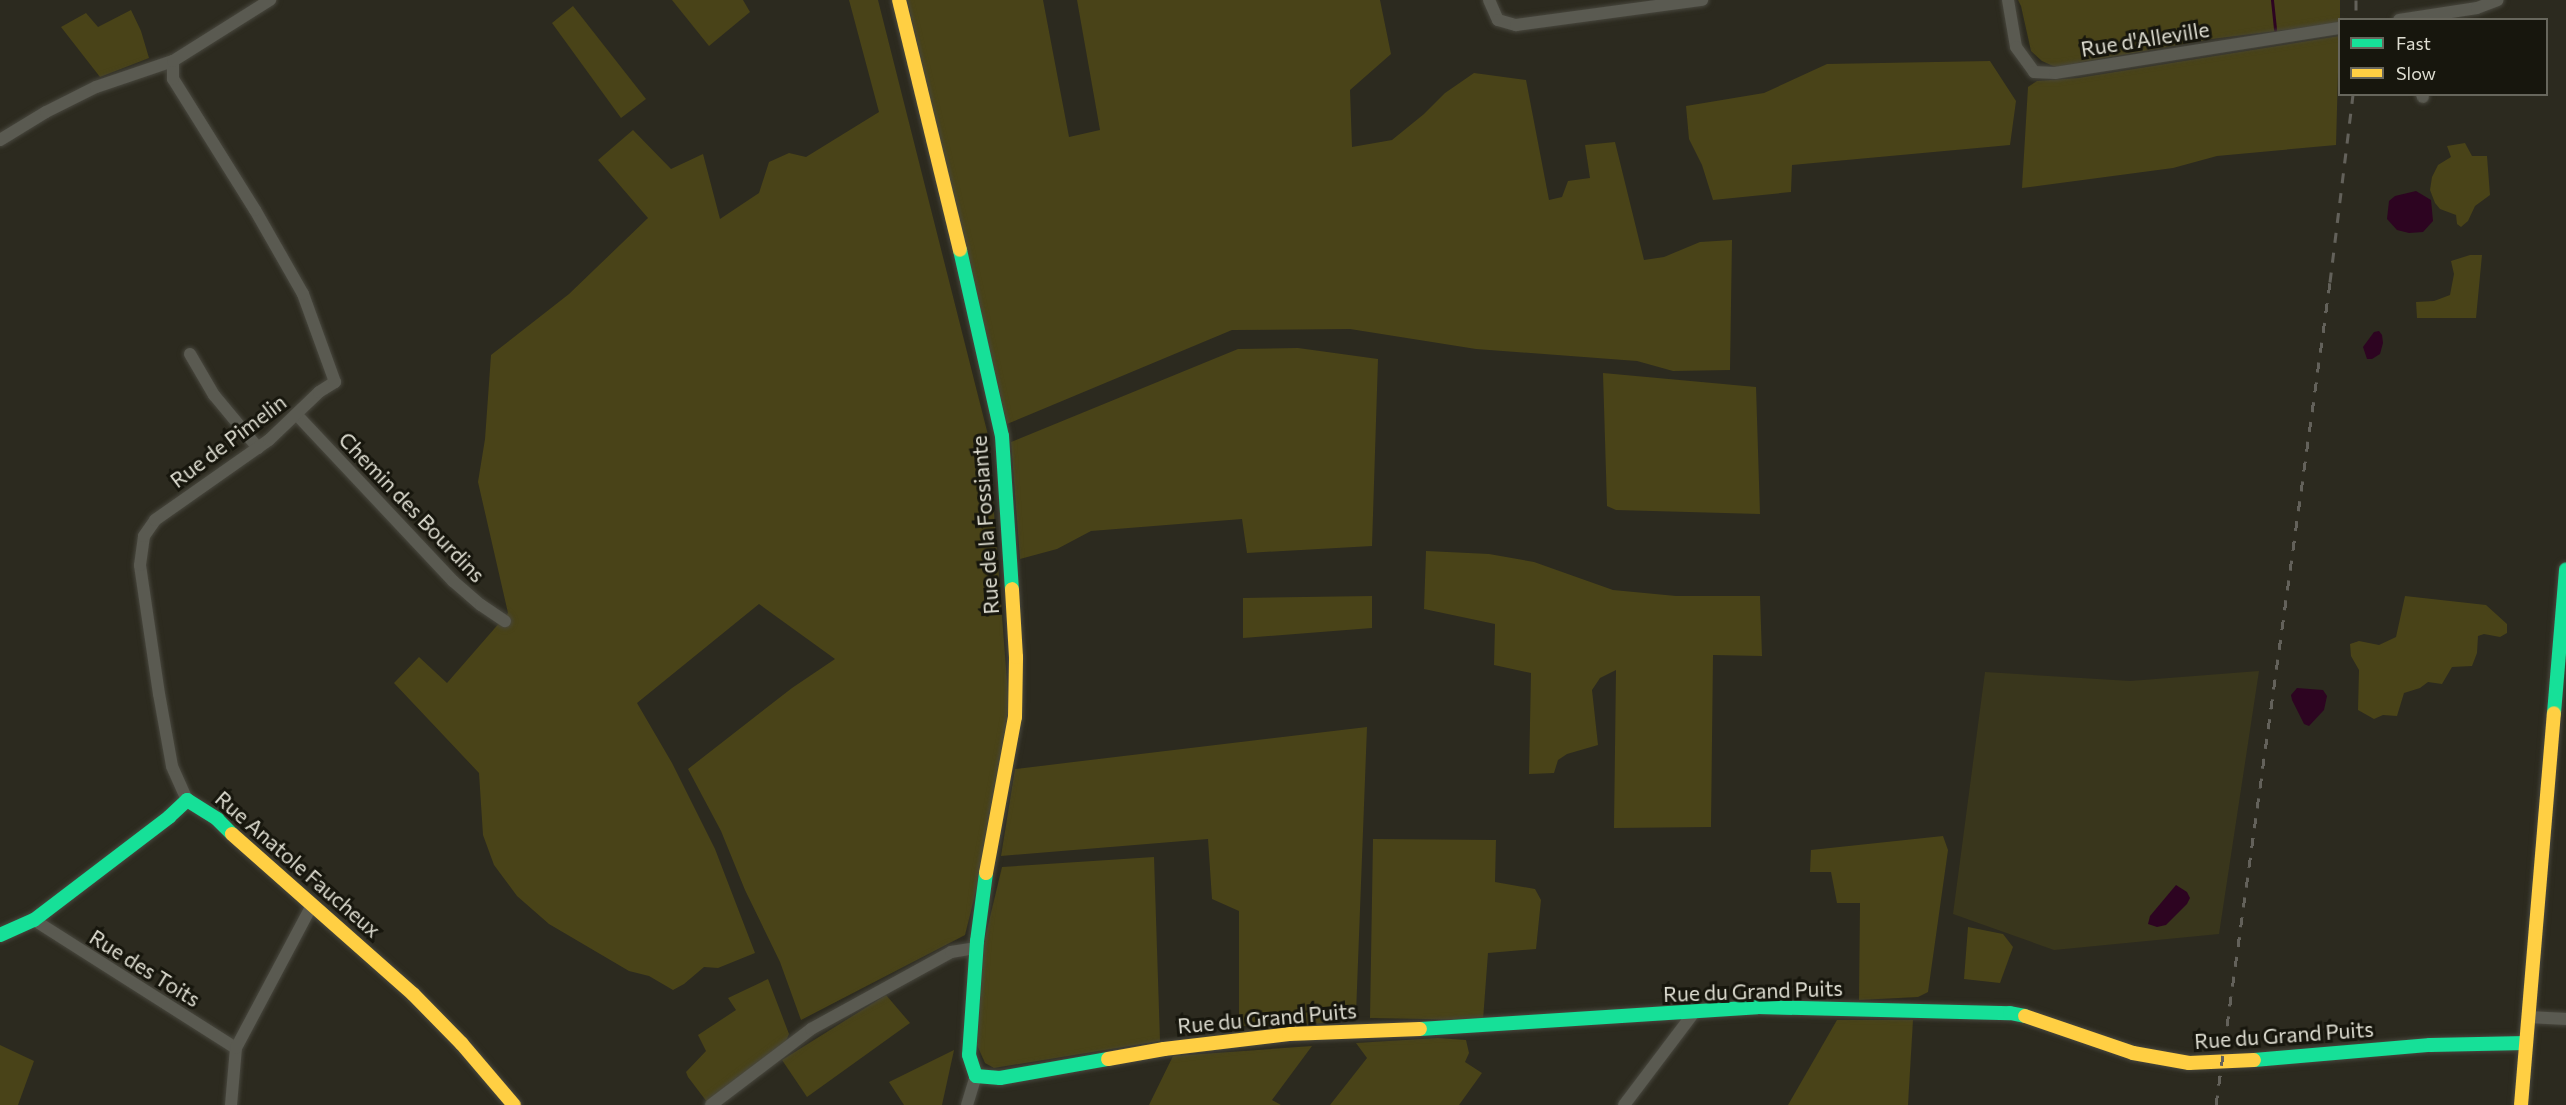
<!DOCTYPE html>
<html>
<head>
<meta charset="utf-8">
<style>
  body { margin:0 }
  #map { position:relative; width:2566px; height:1105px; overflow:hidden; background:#2c2a1f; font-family:Commissioner,sans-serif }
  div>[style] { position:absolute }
  .built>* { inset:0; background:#39361c }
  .green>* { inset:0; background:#494318 }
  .water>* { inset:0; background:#2d0421 }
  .stream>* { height:3px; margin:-1.5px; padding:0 1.5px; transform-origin:1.5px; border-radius:1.5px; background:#2d0421 }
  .roads { filter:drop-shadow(0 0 2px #48473e) drop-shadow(0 0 2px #48473e) }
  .street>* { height:12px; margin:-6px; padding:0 6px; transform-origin:6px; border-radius:6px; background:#5a5a51 }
  .fast>* { height:14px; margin:-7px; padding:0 7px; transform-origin:7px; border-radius:7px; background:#16e098 }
  .slow>* { height:14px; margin:-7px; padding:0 7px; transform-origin:7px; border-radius:7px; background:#ffcf43 }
  .rail>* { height:3px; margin-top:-1.5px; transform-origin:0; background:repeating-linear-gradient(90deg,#63615a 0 10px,transparent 0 20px) }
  span { translate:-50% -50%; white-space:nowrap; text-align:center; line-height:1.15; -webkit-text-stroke:6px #17160d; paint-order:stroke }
  .street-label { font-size:21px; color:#dfded2 }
  .legend { position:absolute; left:2338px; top:18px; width:210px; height:78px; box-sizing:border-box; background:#17160d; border:2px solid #67665c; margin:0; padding:8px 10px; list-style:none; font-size:18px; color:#dfded2 }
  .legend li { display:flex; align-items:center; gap:12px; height:30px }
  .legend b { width:30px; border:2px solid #67665c }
</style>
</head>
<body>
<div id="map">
  <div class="built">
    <div style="clip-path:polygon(2259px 671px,2219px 934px,2054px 950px,1953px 914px,1985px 672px,2130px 681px)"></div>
  </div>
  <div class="green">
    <div style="clip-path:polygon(672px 0,743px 0,750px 12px,709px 46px)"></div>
    <div style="clip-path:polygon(849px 0,878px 0,988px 435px,1009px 707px,987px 847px,965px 935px,801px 1020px,780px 962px,745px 890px,721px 831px,688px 769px,792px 688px,835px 659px,759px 604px,637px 703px,672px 763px,715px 849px,755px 953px,718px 968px,704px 967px,684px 984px,673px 990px,649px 976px,629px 971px,549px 924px,517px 896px,494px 865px,483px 835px,479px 773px,394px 683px,419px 657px,447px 683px,508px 613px,478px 482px,485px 439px,491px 355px,569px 294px,648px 218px,598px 160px,633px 130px,671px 169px,703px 154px,720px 219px,759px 193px,769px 162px,789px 153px,806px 157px,879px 112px)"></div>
    <div style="clip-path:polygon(907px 0,1043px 0,1069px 137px,1100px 130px,1077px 0,1380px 0,1391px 54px,1350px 90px,1352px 147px,1392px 140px,1424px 114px,1445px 93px,1474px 73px,1526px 80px,1549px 200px,1562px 197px,1568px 181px,1590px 178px,1585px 145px,1615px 142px,1644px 260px,1664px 257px,1700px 242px,1732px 240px,1730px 370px,1673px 371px,1637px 361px,1476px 349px,1350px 329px,1232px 330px,1007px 424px)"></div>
    <div style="clip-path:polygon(2018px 0,2340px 0,2340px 19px,2339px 23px,2212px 39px,2055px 67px,2042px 61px,2031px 51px,2021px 6px)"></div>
    <div style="clip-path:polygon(573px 6px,646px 99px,621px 118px,552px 23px)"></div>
    <div style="clip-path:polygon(131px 10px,141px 31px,149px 58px,100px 77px,61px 27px,86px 13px,98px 27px)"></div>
    <div style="clip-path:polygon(2339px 36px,2336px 145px,2217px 156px,2173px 168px,2022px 188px,2028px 87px,2037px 81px,2078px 78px)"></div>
    <div style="clip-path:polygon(1990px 61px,2016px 101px,2010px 145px,1792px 165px,1791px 192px,1713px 200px,1702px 165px,1689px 139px,1686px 106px,1764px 93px,1827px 64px)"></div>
    <div style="clip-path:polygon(2465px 143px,2472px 156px,2487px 156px,2490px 195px,2475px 206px,2468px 221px,2461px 227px,2457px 224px,2456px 215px,2440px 209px,2435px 203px,2430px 190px,2432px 177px,2438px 165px,2451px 157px,2447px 146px)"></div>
    <div style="clip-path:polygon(2470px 255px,2482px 255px,2476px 318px,2417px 318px,2416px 302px,2434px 301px,2450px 295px,2454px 274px,2451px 261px)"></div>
    <div style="clip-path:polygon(1298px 348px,1378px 359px,1372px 546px,1247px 553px,1242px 519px,1091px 531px,1057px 549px,1020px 559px,1011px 442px,1238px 349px)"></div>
    <div style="clip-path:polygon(1603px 373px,1756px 387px,1760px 514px,1616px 510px,1607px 506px)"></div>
    <div style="clip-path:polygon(1426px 551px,1489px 554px,1534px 562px,1613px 590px,1676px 596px,1760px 596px,1762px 656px,1713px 655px,1711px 827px,1614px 828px,1616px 670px,1600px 678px,1592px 690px,1598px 745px,1567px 754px,1558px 760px,1554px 773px,1529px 774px,1531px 673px,1494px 665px,1495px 624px,1424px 609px)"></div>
    <div style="clip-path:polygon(1372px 596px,1372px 628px,1243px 638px,1243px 598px)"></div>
    <div style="clip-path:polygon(2405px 596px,2486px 605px,2507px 624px,2507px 633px,2500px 637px,2484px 634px,2478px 636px,2477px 653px,2472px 666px,2452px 667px,2442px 684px,2428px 682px,2420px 688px,2404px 693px,2397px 716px,2383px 715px,2374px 719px,2358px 710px,2359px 670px,2351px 656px,2350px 644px,2359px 641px,2379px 645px,2396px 637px)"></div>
    <div style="clip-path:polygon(1367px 727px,1356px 1014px,1330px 1023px,1239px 1026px,1239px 911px,1212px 899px,1208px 839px,1001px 856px,1015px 769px)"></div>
    <div style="clip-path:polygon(1943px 836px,1948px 850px,1928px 992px,1918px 997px,1859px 1000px,1860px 903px,1837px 903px,1831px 872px,1810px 872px,1811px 850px)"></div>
    <div style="clip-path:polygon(1373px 839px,1496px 840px,1495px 882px,1535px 889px,1541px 900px,1536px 949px,1488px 953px,1483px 1020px,1370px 1018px)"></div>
    <div style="clip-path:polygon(1154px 857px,1160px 1041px,994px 1068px,985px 1063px,977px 1045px,984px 942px,1002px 867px)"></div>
    <div style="clip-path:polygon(1968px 927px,2003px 934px,2013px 947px,2000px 983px,1964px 979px)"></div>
    <div style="clip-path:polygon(768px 979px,789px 1034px,786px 1041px,707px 1102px,688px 1077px,686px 1072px,706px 1051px,698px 1035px,736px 1010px,728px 998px)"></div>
    <div style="clip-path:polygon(886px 995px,910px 1023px,807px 1097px,782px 1060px)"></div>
    <div style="clip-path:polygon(1837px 1020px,1913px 1020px,1908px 1105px,1788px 1105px)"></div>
    <div style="clip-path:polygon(1438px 1038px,1466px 1040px,1469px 1053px,1465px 1062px,1482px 1073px,1459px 1105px,1330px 1105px,1367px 1058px,1356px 1043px)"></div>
    <div style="clip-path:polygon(0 1045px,34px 1061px,18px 1105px,0 1105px)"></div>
    <div style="clip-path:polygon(1312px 1046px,1272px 1100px,1281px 1105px,1149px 1105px,1173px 1056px)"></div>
    <div style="clip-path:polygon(954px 1050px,942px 1105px,904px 1105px,889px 1082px)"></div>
  </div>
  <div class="water">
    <div style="clip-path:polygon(2416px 191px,2431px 200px,2433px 221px,2423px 232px,2409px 233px,2397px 230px,2387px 219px,2389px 201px,2395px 196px)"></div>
    <div style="clip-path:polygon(2379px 331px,2382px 335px,2383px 343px,2380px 354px,2372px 359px,2367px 359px,2363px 347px,2374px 332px)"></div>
    <div style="clip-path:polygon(2297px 688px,2323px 690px,2327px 696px,2324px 710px,2309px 726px,2304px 724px,2292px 700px,2291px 695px)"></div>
    <div style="clip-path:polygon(2176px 885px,2187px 892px,2190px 898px,2187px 904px,2166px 925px,2157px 927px,2148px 924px,2150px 916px)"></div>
  </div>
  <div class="stream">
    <div style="left:2272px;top:0;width:30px;rotate:84deg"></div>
  </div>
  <div class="roads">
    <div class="street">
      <div style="left:1489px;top:0;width:22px;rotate:66deg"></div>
      <div style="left:1498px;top:20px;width:19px;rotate:16deg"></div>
      <div style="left:1516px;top:25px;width:188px;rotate:-7.7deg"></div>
      <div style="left:2008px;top:0;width:48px;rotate:80.3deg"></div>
      <div style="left:2016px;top:47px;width:31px;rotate:54deg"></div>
      <div style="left:2034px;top:72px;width:21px;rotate:3deg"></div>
      <div style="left:2055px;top:73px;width:289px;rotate:-9deg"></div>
      <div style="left:2399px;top:20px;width:79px;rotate:-8.7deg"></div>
      <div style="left:2477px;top:8px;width:22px;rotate:-21deg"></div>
      <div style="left:2422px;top:94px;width:3px;rotate:72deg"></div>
      <div style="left:0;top:140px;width:54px;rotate:-31.3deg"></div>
      <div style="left:46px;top:112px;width:56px;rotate:-26.6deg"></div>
      <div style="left:96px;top:87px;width:81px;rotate:-18.7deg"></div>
      <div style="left:190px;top:354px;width:48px;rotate:59.7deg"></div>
      <div style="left:214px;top:395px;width:69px;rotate:50.3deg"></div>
      <div style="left:297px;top:415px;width:228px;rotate:46.8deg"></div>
      <div style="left:453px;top:581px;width:37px;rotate:41deg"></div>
      <div style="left:481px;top:605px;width:29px;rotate:34deg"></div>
      <div style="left:187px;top:800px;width:37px;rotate:-114deg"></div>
      <div style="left:172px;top:766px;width:73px;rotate:-100.2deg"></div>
      <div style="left:159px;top:694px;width:130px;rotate:-98.4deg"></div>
      <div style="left:140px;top:565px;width:29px;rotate:-82deg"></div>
      <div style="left:144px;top:536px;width:19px;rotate:-55deg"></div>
      <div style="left:155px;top:520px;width:139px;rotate:-35.1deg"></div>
      <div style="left:269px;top:440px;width:69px;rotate:-43.8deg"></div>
      <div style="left:319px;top:392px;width:19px;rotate:-32deg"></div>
      <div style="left:335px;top:382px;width:94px;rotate:-110deg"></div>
      <div style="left:303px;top:294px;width:97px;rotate:-119.7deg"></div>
      <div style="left:255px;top:210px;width:155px;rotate:-122deg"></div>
      <div style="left:173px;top:79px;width:18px;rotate:-90deg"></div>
      <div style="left:173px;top:61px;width:115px;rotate:-32.2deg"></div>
      <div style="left:34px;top:920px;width:239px;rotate:32.4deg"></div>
      <div style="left:2529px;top:1017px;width:37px;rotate:3deg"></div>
      <div style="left:231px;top:1105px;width:57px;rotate:-85deg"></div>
      <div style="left:236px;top:1048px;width:162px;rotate:-62deg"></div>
      <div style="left:711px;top:1105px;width:126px;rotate:-37.2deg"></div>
      <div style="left:811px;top:1029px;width:160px;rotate:-28.8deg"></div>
      <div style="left:951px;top:952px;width:26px;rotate:-9deg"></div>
      <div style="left:967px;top:1105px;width:30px;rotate:-73deg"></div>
      <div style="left:1624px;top:1105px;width:118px;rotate:-52.9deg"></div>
    </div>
    <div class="fast">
      <div style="left:960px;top:250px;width:191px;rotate:77.3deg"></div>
      <div style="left:1002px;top:436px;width:153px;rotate:86.3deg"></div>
      <div style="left:2554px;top:713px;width:144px;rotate:-85.2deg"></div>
      <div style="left:986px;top:873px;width:69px;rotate:97.5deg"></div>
      <div style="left:977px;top:941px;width:114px;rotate:94deg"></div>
      <div style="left:969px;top:1055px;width:22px;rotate:72deg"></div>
      <div style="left:976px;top:1076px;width:24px;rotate:5deg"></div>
      <div style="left:1000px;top:1078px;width:110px;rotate:-10deg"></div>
      <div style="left:0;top:935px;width:37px;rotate:-24deg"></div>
      <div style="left:34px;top:920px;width:170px;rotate:-37.3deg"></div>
      <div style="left:169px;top:817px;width:25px;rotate:-43deg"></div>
      <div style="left:187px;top:800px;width:36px;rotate:32deg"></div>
      <div style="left:217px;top:819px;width:21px;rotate:45deg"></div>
      <div style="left:1420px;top:1029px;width:338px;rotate:-3.7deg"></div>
      <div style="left:1757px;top:1007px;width:253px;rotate:1.4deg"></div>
      <div style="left:2010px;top:1013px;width:15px;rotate:11deg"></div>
      <div style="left:2254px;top:1060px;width:177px;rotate:-4.9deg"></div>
      <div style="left:2430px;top:1045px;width:96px;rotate:-1.2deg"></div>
    </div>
    <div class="slow">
      <div style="left:899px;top:0;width:257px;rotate:76.3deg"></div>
      <div style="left:232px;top:834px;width:242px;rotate:41.5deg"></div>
      <div style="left:413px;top:994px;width:70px;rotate:45.6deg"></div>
      <div style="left:462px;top:1044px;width:80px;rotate:49.6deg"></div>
      <div style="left:986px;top:873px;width:159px;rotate:-79.5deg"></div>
      <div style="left:1015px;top:717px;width:60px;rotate:-89deg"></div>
      <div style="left:1016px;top:657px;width:68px;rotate:-93.4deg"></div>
      <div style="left:2025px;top:1016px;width:114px;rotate:18.9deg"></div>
      <div style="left:2133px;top:1053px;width:57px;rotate:10.1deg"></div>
      <div style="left:2189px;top:1063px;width:65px;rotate:-2.6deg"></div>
      <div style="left:1108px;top:1059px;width:57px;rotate:-10.1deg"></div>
      <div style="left:1164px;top:1049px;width:126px;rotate:-6.8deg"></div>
      <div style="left:1289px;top:1034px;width:131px;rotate:-2.2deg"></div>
      <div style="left:2521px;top:1105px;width:393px;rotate:-85.2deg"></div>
    </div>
  </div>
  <div class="rail">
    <div style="left:2356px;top:0;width:20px;rotate:90deg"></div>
    <div style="left:2216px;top:1105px;width:831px;rotate:-82.11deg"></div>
    <div style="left:2330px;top:282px;width:189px;rotate:-83deg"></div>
  </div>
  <div class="street-label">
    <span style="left:2145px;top:39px;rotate:-9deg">Rue d'Alleville</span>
    <span style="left:228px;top:441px;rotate:-37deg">Rue de Pimelin</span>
    <span style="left:412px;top:507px;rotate:46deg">Chemin des Bourdins</span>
    <span style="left:985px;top:525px;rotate:-94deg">Rue de la Fossiante</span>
    <span style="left:298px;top:864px;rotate:41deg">Rue Anatole Faucheux</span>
    <span style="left:145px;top:968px;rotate:32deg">Rue des Toits</span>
    <span style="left:1753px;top:991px;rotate:-2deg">Rue du Grand Puits</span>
    <span style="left:1267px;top:1018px;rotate:-5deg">Rue du Grand Puits</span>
    <span style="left:2284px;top:1035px;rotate:-4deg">Rue du Grand Puits</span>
  </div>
  <ul class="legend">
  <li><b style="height:8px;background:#16e098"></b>Fast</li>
  <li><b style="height:8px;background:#ffcf43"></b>Slow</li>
  </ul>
</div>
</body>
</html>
